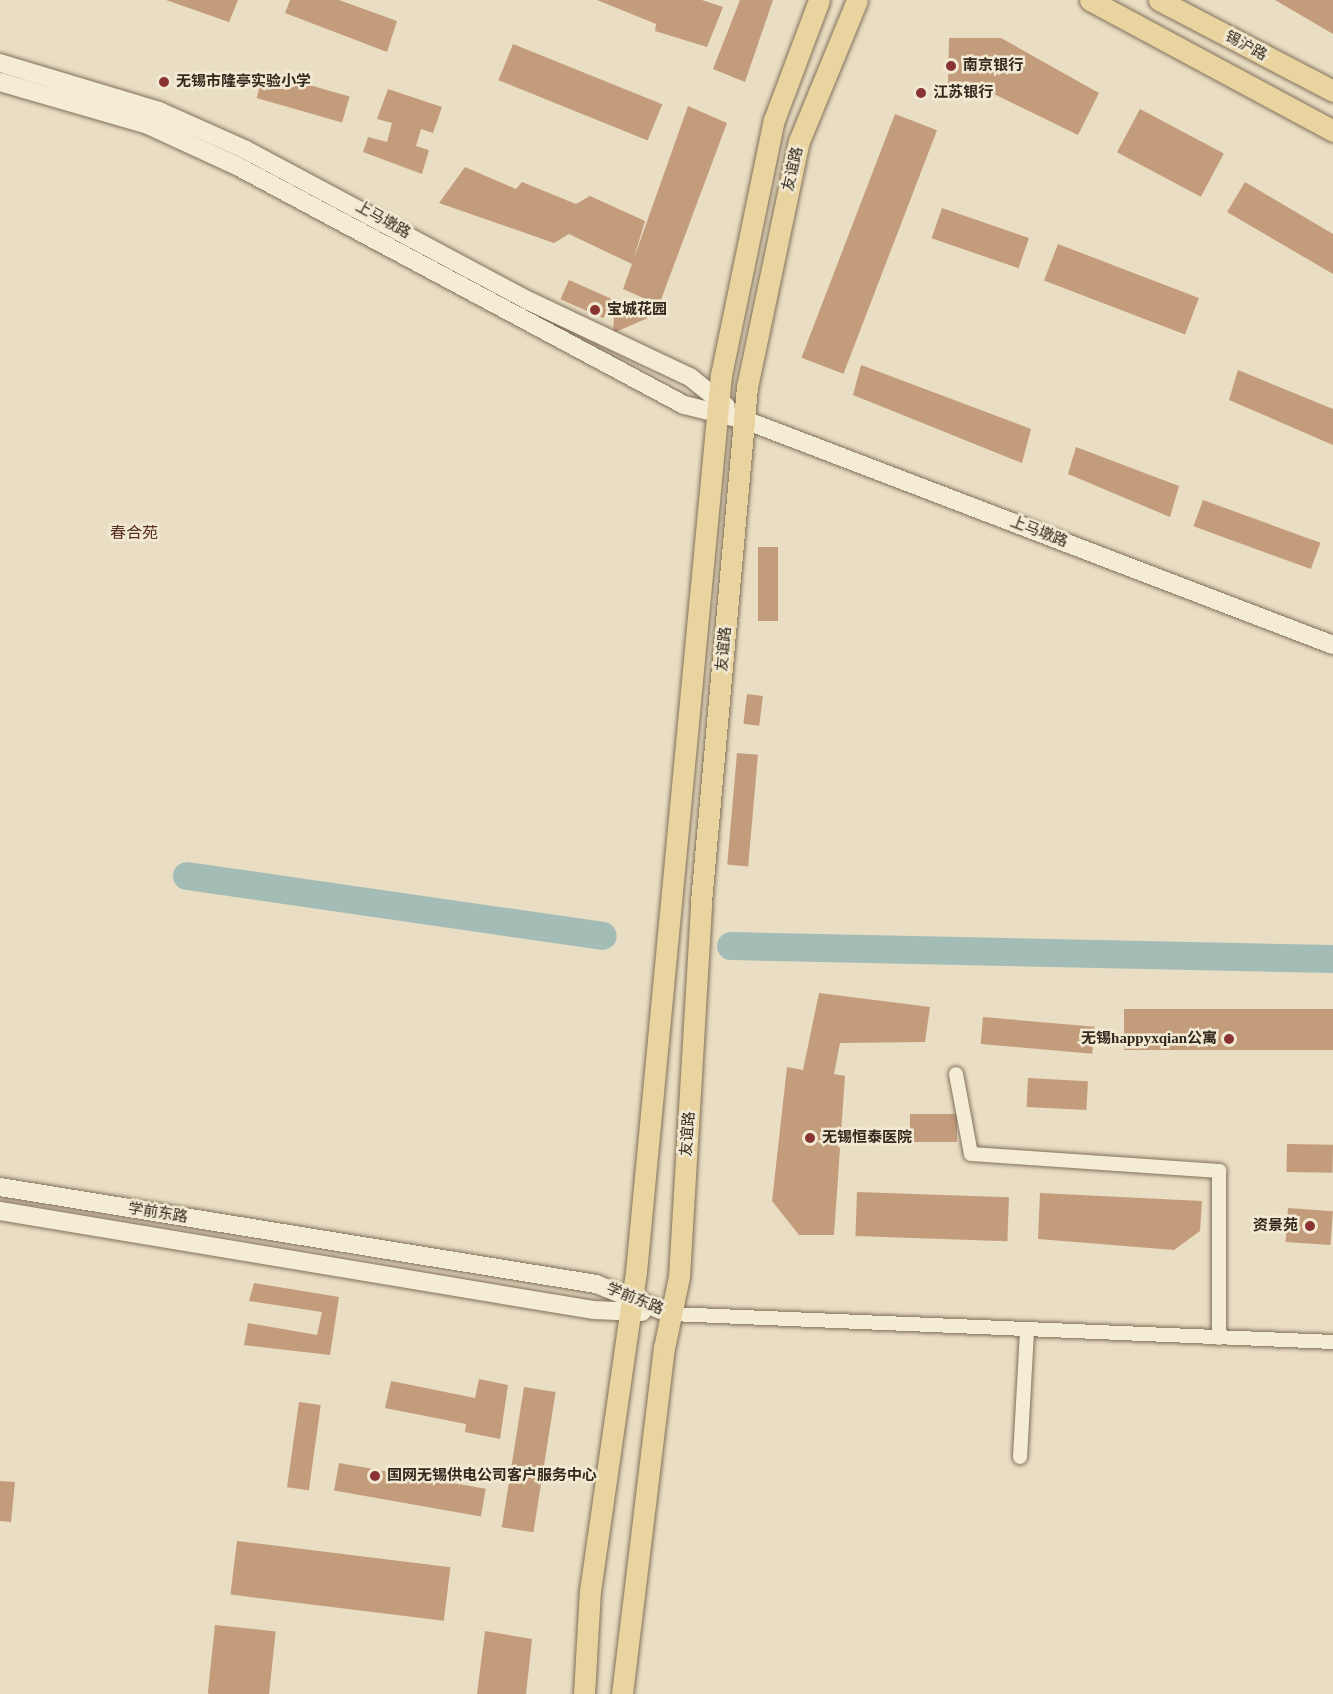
<!DOCTYPE html>
<html>
<head>
<meta charset="utf-8">
<style>
  body { margin:0 }
  #map { position:relative; width:1333px; height:1694px; overflow:hidden; background:#e9dec3; font-family:"Times New Roman","Noto Sans SC",serif }
  div>[style] { position:absolute }
  .river>* { height:28px; margin:-14px; padding:0 14px; transform-origin:14px; border-radius:14px; background:#a4bcb6 }
  .building>* { inset:0; background:#c39c7c; transform-origin:0 0 }
  .roads { filter:drop-shadow(0 0 2px #81705b) drop-shadow(0 0 2px #81705b) }
  .street>* { height:14px; margin:-7px; padding:0 7px; transform-origin:7px; border-radius:7px; background:#f5ecd5 }
  .secondary>* { height:18px; margin:-9px; padding:0 9px; transform-origin:9px; border-radius:9px; background:#f5ecd5 }
  .primary>* { height:21px; margin:-10.5px; padding:0 10.5px; transform-origin:10.5px; border-radius:10.5px; background:#e9d39e }
  .dots>* { width:16px; height:16px; translate:-50% -50%; box-sizing:border-box; border:3px solid #f1e9d1; border-radius:50% }
  span { translate:-50% -50%; white-space:nowrap; text-align:center; line-height:1.15; -webkit-text-stroke:5px #f1e9d1; paint-order:stroke }
  .street-label { font-size:15px; color:#32281e }
  .poi-label { font-size:15px; color:#32281e; font-weight:700 }
  .left { translate:0 -50%; text-align:left }
  .right { translate:-100% -50%; text-align:right }
  .neighbourhood-label { font-size:16px; color:#5a2f22 }
</style>
</head>
<body>
<div id="map">
  <div class="river">
    <div style="left:187px;top:876px;width:420px;rotate:8.2deg"></div>
    <div style="left:731px;top:946px;width:602px;rotate:1.24deg"></div>
  </div>
  <div class="building">
    <div style="clip-path:polygon(166px 0,238px 0,229px 22px)"></div>
    <div style="clip-path:polygon(290px 0,339px 0,397px 21px,387px 52px,285px 13px)"></div>
    <div style="clip-path:polygon(597px 0,702px 0,723px 7px,707px 47px,655px 31px,656px 24px)"></div>
    <div style="clip-path:polygon(740px 0,773px 0,745px 82px,713px 69px)"></div>
    <div style="clip-path:polygon(1275px 0,1333px 0,1333px 34px)"></div>
    <div style="clip-path:polygon(949px 38px,1001px 38px,1099px 93px,1078px 135px,967px 81px,948px 86px)"></div>
    <div style="left:513px;top:44px;width:161px;height:39px;rotate:22deg"></div>
    <div style="left:264px;top:72px;width:89px;height:27px;rotate:16deg"></div>
    <div style="clip-path:polygon(388px 89px,442px 107px,433px 133px,421px 129px,416px 146px,429px 150px,422px 174px,363px 152px,368px 137px,387px 142px,392px 123px,377px 119px)"></div>
    <div style="clip-path:polygon(688px 106px,727px 123px,659px 305px,623px 289px,632px 264px,569px 234px,554px 243px,439px 203px,465px 167px,516px 189px,522px 182px,576px 204px,590px 196px,645px 221px,633px 261px)"></div>
    <div style="left:1140px;top:109px;width:95px;height:49px;rotate:28deg"></div>
    <div style="left:895px;top:114px;width:45px;height:261px;rotate:21deg"></div>
    <div style="clip-path:polygon(1245px 182px,1333px 234px,1333px 274px,1227px 212px)"></div>
    <div style="left:942px;top:208px;width:92px;height:32px;rotate:19deg"></div>
    <div style="left:1058px;top:244px;width:151px;height:39px;rotate:21deg"></div>
    <div style="left:569px;top:280px;width:47px;height:21px;rotate:24deg"></div>
    <div style="clip-path:polygon(636px 306px,648px 318px,613px 333px,614px 316px)"></div>
    <div style="clip-path:polygon(861px 365px,1031px 429px,1022px 463px,853px 395px)"></div>
    <div style="clip-path:polygon(1238px 370px,1333px 409px,1333px 445px,1229px 400px)"></div>
    <div style="clip-path:polygon(1076px 447px,1179px 486px,1170px 517px,1068px 474px)"></div>
    <div style="left:1203px;top:500px;width:125px;height:28px;rotate:20deg"></div>
    <div style="left:758px;top:547px;width:20px;height:74px"></div>
    <div style="left:747px;top:694px;width:16px;height:30px;rotate:7deg"></div>
    <div style="left:737px;top:753px;width:21px;height:112px;rotate:5deg"></div>
    <div style="clip-path:polygon(819px 993px,930px 1007px,925px 1042px,840px 1043px,834px 1074px,845px 1076px,834px 1235px,799px 1235px,772px 1201px,787px 1067px,803px 1070px)"></div>
    <div style="left:1333px;top:1009px;width:41px;height:209px;rotate:90deg"></div>
    <div style="left:983px;top:1017px;width:112px;height:27px;rotate:5deg"></div>
    <div style="left:1028px;top:1078px;width:60px;height:29px;rotate:3deg"></div>
    <div style="left:910px;top:1114px;width:47px;height:28px"></div>
    <div style="left:1287px;top:1144px;width:46px;height:28px;rotate:1deg"></div>
    <div style="left:857px;top:1192px;width:152px;height:44px;rotate:2deg"></div>
    <div style="clip-path:polygon(1040px 1193px,1202px 1201px,1200px 1231px,1174px 1250px,1038px 1239px)"></div>
    <div style="left:1288px;top:1208px;width:45px;height:34px;rotate:4deg"></div>
    <div style="clip-path:polygon(254px 1283px,339px 1297px,330px 1355px,244px 1345px,248px 1323px,317px 1335px,322px 1312px,249px 1301px)"></div>
    <div style="clip-path:polygon(479px 1379px,508px 1385px,500px 1439px,465px 1432px,466px 1424px,385px 1408px,391px 1381px,475px 1398px)"></div>
    <div style="left:524px;top:1387px;width:32px;height:142px;rotate:9deg"></div>
    <div style="left:299px;top:1402px;width:22px;height:86px;rotate:8deg"></div>
    <div style="left:339px;top:1463px;width:149px;height:28px;rotate:10deg"></div>
    <div style="clip-path:polygon(0 1481px,15px 1482px,11px 1522px,0 1521px)"></div>
    <div style="left:237px;top:1541px;width:215px;height:54px;rotate:7deg"></div>
    <div style="left:215px;top:1625px;width:61px;height:69px;rotate:6deg"></div>
    <div style="clip-path:polygon(485px 1631px,532px 1639px,526px 1694px,477px 1694px)"></div>
  </div>
  <div class="roads">
    <div class="street">
      <div style="left:956px;top:1074px;width:81px;rotate:79.4deg"></div>
      <div style="left:971px;top:1154px;width:249px;rotate:3.9deg"></div>
      <div style="left:1219px;top:1171px;width:167px;rotate:90deg"></div>
      <div style="left:671px;top:1314px;width:663px;rotate:2.42deg"></div>
      <div style="left:1020px;top:1457px;width:126px;rotate:-86.8deg"></div>
    </div>
    <div class="secondary">
      <div style="left:0;top:63px;width:166px;rotate:16.8deg"></div>
      <div style="left:159px;top:111px;width:95px;rotate:24.1deg"></div>
      <div style="left:246px;top:150px;width:321px;rotate:28.1deg"></div>
      <div style="left:529px;top:301px;width:178px;rotate:25.3deg"></div>
      <div style="left:690px;top:377px;width:46px;rotate:38.9deg"></div>
      <div style="left:0;top:82px;width:154px;rotate:16.2deg"></div>
      <div style="left:148px;top:125px;width:98px;rotate:24.7deg"></div>
      <div style="left:237px;top:166px;width:507px;rotate:28.13deg"></div>
      <div style="left:684px;top:405px;width:63px;rotate:13.8deg"></div>
      <div style="left:745px;top:420px;width:630px;rotate:20.94deg"></div>
      <div style="left:0;top:1187px;width:604px;rotate:9.24deg"></div>
      <div style="left:596px;top:1284px;width:81px;rotate:21.8deg"></div>
      <div style="left:0;top:1211px;width:601px;rotate:9.48deg"></div>
      <div style="left:593px;top:1310px;width:49px;rotate:2.3deg"></div>
    </div>
    <div class="primary">
      <div style="left:1090px;top:0;width:276px;rotate:28.3deg"></div>
      <div style="left:1159px;top:0;width:196px;rotate:27.6deg"></div>
      <div style="left:584px;top:1694px;width:103px;rotate:-86.7deg"></div>
      <div style="left:590px;top:1591px;width:322px;rotate:-81.8deg"></div>
      <div style="left:636px;top:1272px;width:901px;rotate:-84.59deg"></div>
      <div style="left:721px;top:375px;width:260px;rotate:-78.3deg"></div>
      <div style="left:774px;top:120px;width:128px;rotate:-69.4deg"></div>
      <div style="left:622px;top:1694px;width:349px;rotate:-83.1deg"></div>
      <div style="left:664px;top:1348px;width:73px;rotate:-78.1deg"></div>
      <div style="left:679px;top:1277px;width:376px;rotate:-86.6deg"></div>
      <div style="left:701px;top:902px;width:517px;rotate:-84.9deg"></div>
      <div style="left:747px;top:387px;width:251px;rotate:-78.1deg"></div>
      <div style="left:799px;top:141px;width:152px;rotate:-67.6deg"></div>
    </div>
  </div>
  <div class="dots">
    <div style="left:951px;top:66px;background:#893432"></div>
    <div style="left:164px;top:82px;background:#893432"></div>
    <div style="left:921px;top:93px;background:#893432"></div>
    <div style="left:595px;top:310px;background:#893432"></div>
    <div style="left:1229px;top:1039px;background:#893432"></div>
    <div style="left:810px;top:1138px;background:#893432"></div>
    <div style="left:1310px;top:1226px;background:#893432"></div>
    <div style="left:375px;top:1476px;background:#893432"></div>
  </div>
  <div class="street-label">
    <span style="left:1246px;top:46px;rotate:28deg">锡沪路</span>
    <span style="left:793px;top:169px;rotate:-77deg">友谊路</span>
    <span style="left:383px;top:220px;rotate:29deg">上马墩路</span>
    <span style="left:1039px;top:532px;rotate:21deg">上马墩路</span>
    <span style="left:724px;top:649px;rotate:-85deg">友谊路</span>
    <span style="left:688px;top:1134px;rotate:-86deg">友谊路</span>
    <span style="left:158px;top:1213px;rotate:9deg">学前东路</span>
    <span style="left:635px;top:1299px;rotate:22deg">学前东路</span>
  </div>
  <div class="poi-label">
    <span class="left" style="left:963px;top:66px">南京银行</span>
    <span class="left" style="left:176px;top:82px">无锡市隆亭实验小学</span>
    <span class="left" style="left:933px;top:93px">江苏银行</span>
    <span class="left" style="left:607px;top:310px">宝城花园</span>
    <span class="right" style="left:1217px;top:1039px">无锡happyxqian公寓</span>
    <span class="left" style="left:822px;top:1138px">无锡恒泰医院</span>
    <span class="right" style="left:1298px;top:1226px">资景苑</span>
    <span class="left" style="left:387px;top:1476px">国网无锡供电公司客户服务中心</span>
  </div>
  <div class="neighbourhood-label">
    <span style="left:134px;top:533px">春合苑</span>
  </div>
</div>
</body>
</html>
